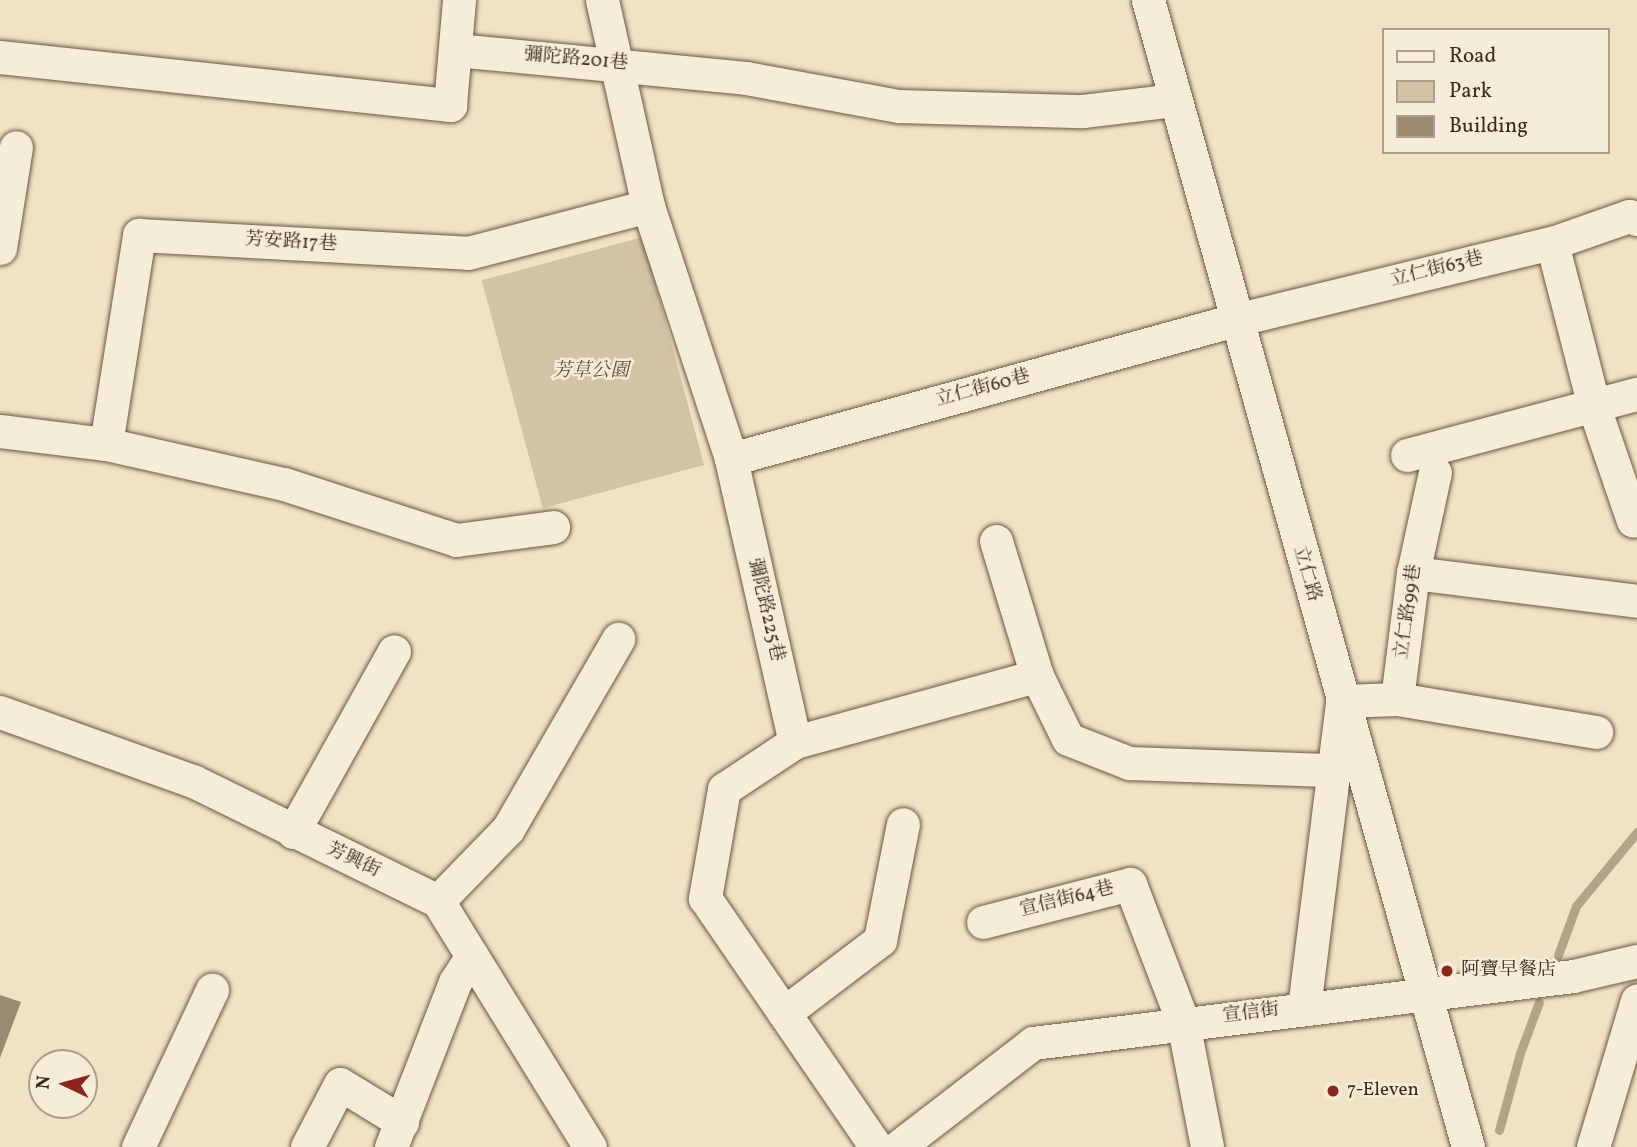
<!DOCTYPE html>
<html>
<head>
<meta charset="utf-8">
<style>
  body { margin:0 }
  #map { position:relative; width:1637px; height:1147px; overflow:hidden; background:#f0e3c3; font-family:Vollkorn,"Noto Serif TC",serif }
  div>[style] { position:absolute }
  .green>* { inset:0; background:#d2c3a6; transform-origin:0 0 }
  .stream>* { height:9px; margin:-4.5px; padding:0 4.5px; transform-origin:4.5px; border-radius:4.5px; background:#b4a38a }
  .building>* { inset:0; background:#9b8972 }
  .roads { filter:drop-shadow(0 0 2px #6b5744) drop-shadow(0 0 2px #6b5744) }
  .minor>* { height:33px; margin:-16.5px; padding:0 16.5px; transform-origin:16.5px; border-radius:16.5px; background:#f5edd8 }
  .dots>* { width:19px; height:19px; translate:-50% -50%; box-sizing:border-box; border:4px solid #f5edd8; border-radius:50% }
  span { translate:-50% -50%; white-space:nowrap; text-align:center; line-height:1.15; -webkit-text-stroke:5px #f5edd8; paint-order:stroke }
  .street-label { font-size:19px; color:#3f281a }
  .park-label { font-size:19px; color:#644f3d; font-style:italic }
  .poi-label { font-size:19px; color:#3f281a }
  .left { translate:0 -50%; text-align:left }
  .legend { position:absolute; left:1382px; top:28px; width:228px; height:126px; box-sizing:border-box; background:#f5edd8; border:2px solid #ac9e8c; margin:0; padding:9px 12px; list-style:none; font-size:21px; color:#3f281a }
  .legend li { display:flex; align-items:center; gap:14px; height:35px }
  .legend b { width:35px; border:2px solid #ac9e8c }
  .north { position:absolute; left:28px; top:1049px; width:70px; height:70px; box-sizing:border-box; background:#f5edd8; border:2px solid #ac9e8c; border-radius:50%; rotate:275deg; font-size:19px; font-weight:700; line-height:28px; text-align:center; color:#3f281a }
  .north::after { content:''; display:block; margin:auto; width:24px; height:32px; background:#8f2418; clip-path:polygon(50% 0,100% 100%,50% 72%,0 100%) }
</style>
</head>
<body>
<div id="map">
  <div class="green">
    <div style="left:643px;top:237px;width:236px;height:167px;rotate:75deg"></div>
  </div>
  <div class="stream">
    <div style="left:1558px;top:955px;width:52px;rotate:-69.8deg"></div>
    <div style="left:1576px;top:906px;width:96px;rotate:-50.5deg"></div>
    <div style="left:1499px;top:1130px;width:80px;rotate:-74.7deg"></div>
    <div style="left:1520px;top:1053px;width:54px;rotate:-69.6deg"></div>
  </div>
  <div class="building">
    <div style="clip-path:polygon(0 995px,21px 1002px,0 1058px)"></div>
  </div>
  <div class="roads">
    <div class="minor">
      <div style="left:602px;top:0;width:211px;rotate:77.4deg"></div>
      <div style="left:648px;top:206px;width:266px;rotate:71.8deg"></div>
      <div style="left:731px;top:459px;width:290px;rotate:77.3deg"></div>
      <div style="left:795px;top:742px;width:85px;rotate:146.5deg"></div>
      <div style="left:724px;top:789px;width:111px;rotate:99.9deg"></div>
      <div style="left:705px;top:898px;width:302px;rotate:55.5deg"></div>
      <div style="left:1148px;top:0;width:1191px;rotate:74.41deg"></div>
      <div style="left:456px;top:50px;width:291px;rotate:5.5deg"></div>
      <div style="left:746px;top:78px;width:156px;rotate:10.4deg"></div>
      <div style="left:899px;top:106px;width:184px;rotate:1.6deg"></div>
      <div style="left:1083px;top:111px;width:93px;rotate:-6.8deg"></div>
      <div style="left:0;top:57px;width:453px;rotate:6.1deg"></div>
      <div style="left:450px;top:105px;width:105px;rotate:-85.1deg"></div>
      <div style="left:1552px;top:243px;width:169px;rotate:75.6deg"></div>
      <div style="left:1594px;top:407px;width:120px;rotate:71.1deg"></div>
      <div style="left:0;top:248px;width:102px;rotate:-81deg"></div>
      <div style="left:0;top:431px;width:107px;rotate:7deg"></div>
      <div style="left:106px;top:444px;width:182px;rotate:12.7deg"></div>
      <div style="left:284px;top:484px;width:181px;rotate:18deg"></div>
      <div style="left:456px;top:540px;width:98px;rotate:-7.6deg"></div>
      <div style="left:106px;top:444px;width:212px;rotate:-81deg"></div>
      <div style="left:139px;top:235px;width:329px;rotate:3.1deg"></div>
      <div style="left:468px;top:253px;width:186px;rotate:-14.6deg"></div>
      <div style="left:1407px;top:455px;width:238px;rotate:-14.9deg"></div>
      <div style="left:731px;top:459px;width:523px;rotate:-15.42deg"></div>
      <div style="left:1235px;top:320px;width:326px;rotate:-13.7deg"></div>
      <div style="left:1552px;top:243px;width:82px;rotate:-19.3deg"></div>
      <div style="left:1629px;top:216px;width:9px;rotate:21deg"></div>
      <div style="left:996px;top:541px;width:141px;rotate:73.1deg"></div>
      <div style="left:1037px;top:676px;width:70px;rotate:63.8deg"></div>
      <div style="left:1068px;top:739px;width:66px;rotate:21.5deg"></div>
      <div style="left:1129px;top:763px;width:205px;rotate:2deg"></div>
      <div style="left:1413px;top:573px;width:226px;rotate:7.1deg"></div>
      <div style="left:1397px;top:699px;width:202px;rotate:9.4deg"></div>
      <div style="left:0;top:712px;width:205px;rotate:19.7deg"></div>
      <div style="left:193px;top:781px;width:273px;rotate:26.1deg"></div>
      <div style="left:438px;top:901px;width:289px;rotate:58.3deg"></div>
      <div style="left:795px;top:742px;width:251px;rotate:-15.3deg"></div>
      <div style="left:293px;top:832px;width:207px;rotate:-60.8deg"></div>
      <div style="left:438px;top:901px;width:100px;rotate:-45.8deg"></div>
      <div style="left:508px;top:829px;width:220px;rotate:-59.9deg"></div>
      <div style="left:983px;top:922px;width:152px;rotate:-14.5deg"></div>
      <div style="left:1130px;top:884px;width:148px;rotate:69deg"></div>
      <div style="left:1183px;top:1022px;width:127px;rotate:79.1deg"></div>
      <div style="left:1304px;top:1008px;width:309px;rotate:-82.9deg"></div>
      <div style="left:1342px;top:701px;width:55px;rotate:-2.1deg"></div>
      <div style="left:1397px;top:699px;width:127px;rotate:-82.8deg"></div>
      <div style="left:1413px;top:573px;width:103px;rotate:-77.7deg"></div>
      <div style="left:784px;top:1013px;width:121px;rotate:-37.2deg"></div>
      <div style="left:880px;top:940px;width:118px;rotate:-78.8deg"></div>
      <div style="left:138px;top:1147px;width:174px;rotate:-64.8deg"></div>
      <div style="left:307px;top:1147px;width:71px;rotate:-62.4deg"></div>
      <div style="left:340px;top:1084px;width:73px;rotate:31.5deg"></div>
      <div style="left:391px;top:1147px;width:177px;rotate:-68.8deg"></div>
      <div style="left:455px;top:982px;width:31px;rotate:-57deg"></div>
      <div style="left:898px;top:1147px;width:170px;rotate:-37.6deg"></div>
      <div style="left:1033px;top:1043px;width:544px;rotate:-7.07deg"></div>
      <div style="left:1573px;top:976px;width:66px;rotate:-13.2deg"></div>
      <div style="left:1593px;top:1147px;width:153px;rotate:-73.3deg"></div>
    </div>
  </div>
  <div class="dots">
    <div style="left:1447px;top:971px;background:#8f2418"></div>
    <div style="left:1333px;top:1091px;background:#8f2418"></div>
  </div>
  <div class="street-label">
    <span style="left:576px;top:60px;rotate:5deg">彌陀路201巷</span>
    <span style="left:291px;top:243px;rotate:3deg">芳安路17巷</span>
    <span style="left:1437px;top:270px;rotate:-14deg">立仁街63巷</span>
    <span style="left:983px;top:389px;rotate:-15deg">立仁街60巷</span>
    <span style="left:1306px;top:574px;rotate:74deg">立仁路</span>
    <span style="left:765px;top:610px;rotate:77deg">彌陀路225巷</span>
    <span style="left:1409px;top:612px;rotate:-82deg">立仁路99巷</span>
    <span style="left:353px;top:861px;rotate:25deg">芳興街</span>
    <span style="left:1067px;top:900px;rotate:-14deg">宣信街64巷</span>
    <span style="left:1251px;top:1014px;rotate:-7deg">宣信街</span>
  </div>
  <div class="park-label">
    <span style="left:591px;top:372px">芳草公園</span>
  </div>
  <div class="poi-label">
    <span class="left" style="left:1461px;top:971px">阿寶早餐店</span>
    <span class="left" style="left:1347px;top:1091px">7-Eleven</span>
  </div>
  <ul class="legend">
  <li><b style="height:9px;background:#f5edd8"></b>Road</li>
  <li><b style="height:19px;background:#d2c3a6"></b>Park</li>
  <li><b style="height:19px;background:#9b8972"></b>Building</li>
  </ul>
  <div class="north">N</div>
</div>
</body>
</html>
